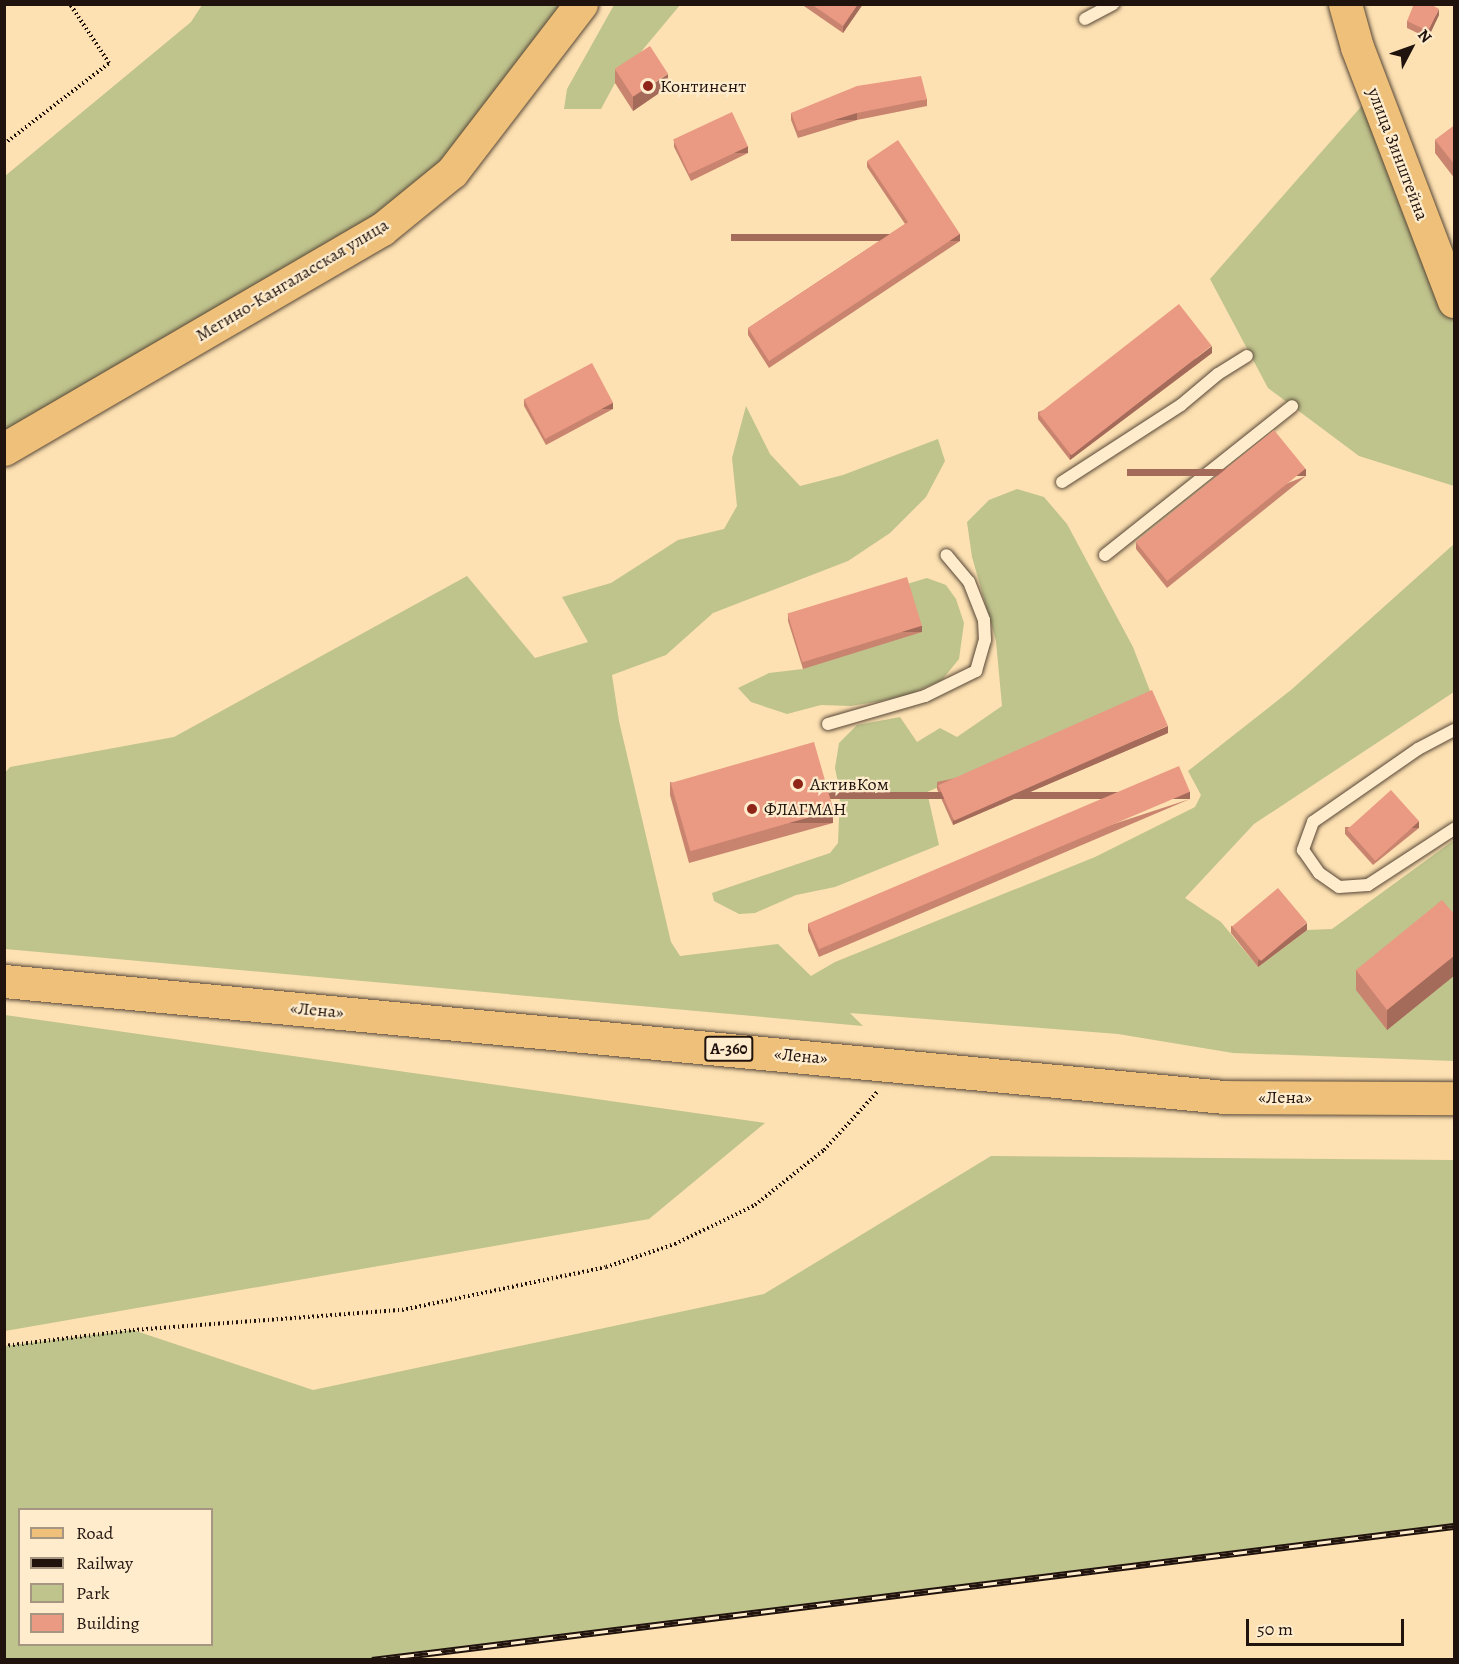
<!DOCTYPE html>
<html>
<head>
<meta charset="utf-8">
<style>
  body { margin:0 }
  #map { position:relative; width:1459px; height:1664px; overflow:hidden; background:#fde1b2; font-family:Alegreya,serif }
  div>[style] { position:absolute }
  .green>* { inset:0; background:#bfc38c }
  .path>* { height:4px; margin-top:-2px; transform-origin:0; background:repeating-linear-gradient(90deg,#20130e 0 1.5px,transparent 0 4.5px) }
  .roads { filter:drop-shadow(0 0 2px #574637) drop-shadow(0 0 2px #574637) }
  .service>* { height:12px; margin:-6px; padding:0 6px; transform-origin:6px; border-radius:6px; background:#feeccd }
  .primary>* { height:33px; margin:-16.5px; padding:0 16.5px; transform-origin:16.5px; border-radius:16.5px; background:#eec079 }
  .trunk>* { height:33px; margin:-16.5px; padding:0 16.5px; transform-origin:16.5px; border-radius:16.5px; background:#eec079 }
  .rail>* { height:7px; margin-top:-3.5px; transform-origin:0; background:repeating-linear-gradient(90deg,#feeccd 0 14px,#20130e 0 28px); box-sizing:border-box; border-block:2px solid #20130e }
  .wall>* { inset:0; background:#c98470 }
  .shaded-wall>* { inset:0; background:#a46b5b; transform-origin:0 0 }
  .building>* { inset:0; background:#ea9982; transform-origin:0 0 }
  .dots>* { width:16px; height:16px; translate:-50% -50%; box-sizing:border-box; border:3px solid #feeccd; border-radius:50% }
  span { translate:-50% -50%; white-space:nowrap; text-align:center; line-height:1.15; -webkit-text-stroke:4.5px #feeccd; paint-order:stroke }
  .shield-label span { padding:2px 4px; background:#feeccd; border:2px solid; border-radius:4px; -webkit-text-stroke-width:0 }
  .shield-label { font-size:16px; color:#20130e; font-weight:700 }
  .poi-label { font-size:18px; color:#20130e }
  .left { translate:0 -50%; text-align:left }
  .street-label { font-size:18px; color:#20130e }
  .frame { position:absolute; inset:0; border:6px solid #20130e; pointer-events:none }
  .legend { position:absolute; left:18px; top:1508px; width:195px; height:138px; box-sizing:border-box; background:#feeccd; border:2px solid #a59581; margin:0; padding:8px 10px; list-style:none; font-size:18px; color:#20130e }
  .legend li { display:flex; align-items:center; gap:12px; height:30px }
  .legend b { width:30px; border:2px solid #a59581 }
  .north { position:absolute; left:1381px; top:18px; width:60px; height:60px; -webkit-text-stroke:4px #feeccd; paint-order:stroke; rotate:49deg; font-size:16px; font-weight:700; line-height:24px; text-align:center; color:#20130e }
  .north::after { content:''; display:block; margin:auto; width:21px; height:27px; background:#20130e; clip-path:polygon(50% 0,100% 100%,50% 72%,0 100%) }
  .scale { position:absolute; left:1246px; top:1619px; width:158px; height:27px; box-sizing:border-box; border:3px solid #20130e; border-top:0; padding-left:8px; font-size:18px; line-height:21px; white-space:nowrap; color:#20130e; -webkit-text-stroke:4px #feeccd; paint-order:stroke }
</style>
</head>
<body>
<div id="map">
  <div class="green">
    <div style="clip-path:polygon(202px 5px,581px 5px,452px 172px,5px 449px,5px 176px,191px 22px)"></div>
    <div style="clip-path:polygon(614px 5px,680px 5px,615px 83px,601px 109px,564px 109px,567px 89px)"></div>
    <div style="clip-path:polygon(1374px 92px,1454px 301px,1454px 486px,1359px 456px,1268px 388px,1210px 279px)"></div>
    <div style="clip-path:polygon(746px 406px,770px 454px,800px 486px,843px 475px,938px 439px,945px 461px,926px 497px,890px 533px,848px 561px,713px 613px,666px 655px,612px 675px,619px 721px,671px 942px,680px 956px,778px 944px,811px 976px,835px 962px,1095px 857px,1195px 807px,1201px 795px,1188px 771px,1291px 690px,1454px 544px,1454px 692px,1254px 824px,1185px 898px,1221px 922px,1258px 967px,1307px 930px,1332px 929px,1454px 840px,1454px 1061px,1233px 1053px,1118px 1034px,850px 1013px,863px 1026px,5px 949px,4px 774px,10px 767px,174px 737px,467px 576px,535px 658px,588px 642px,562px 597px,611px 583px,678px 540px,724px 529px,737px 506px,732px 458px)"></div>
    <div style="clip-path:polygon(1017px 489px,1044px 497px,1067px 524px,1133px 647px,1152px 696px,927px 792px,939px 845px,835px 887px,796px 895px,755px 913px,739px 914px,714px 901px,712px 893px,830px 853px,838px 843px,840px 793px,835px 768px,839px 743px,857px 725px,900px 717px,917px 742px,940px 728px,957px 737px,1002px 706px,996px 641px,972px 557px,967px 522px,989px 500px)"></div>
    <div style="clip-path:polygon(927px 578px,946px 585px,956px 599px,964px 623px,959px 659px,942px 680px,910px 694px,881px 701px,851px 706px,821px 705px,787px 714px,751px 702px,738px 688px,769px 673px,803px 669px,907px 584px)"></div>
    <div style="clip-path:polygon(5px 1015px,765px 1123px,649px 1219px,5px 1331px)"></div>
    <div style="clip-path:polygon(evenodd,991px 1156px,1454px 1160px,1454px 1524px,372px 1659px,5px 1659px,5px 1346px,133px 1330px,313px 1390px,764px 1294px,991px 1156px,20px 1510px,212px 1510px,212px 1644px,20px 1644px,20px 1510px)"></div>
  </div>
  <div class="path">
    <div style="left:4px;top:144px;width:133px;rotate:-37.6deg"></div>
    <div style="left:109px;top:63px;width:71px;rotate:-123.5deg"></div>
    <div style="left:4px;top:1346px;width:130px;rotate:-7.1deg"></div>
    <div style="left:133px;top:1330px;width:270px;rotate:-4.3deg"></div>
    <div style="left:402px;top:1310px;width:208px;rotate:-11.9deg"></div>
    <div style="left:606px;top:1267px;width:73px;rotate:-18.4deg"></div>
    <div style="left:675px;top:1244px;width:89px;rotate:-26deg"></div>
    <div style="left:755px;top:1205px;width:88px;rotate:-38.6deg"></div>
    <div style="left:824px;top:1150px;width:80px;rotate:-47.5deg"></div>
  </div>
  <div class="roads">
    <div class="service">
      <div style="left:1085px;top:19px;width:32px;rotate:-28deg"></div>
      <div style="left:1062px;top:482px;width:142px;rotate:-32.9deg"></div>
      <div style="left:1181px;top:405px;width:48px;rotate:-40deg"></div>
      <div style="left:1218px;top:374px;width:34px;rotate:-32deg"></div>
      <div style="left:1105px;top:555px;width:239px;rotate:-38.5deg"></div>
      <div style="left:828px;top:724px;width:101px;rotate:-16.1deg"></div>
      <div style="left:925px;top:696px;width:57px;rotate:-26.1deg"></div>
      <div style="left:976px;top:671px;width:32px;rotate:-74deg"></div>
      <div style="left:985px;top:640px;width:20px;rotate:-93deg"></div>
      <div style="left:984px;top:620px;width:41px;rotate:-111.5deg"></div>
      <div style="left:969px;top:582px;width:35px;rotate:-130deg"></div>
      <div style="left:1454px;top:730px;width:41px;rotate:152.2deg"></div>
      <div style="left:1418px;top:749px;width:128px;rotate:145.2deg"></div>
      <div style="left:1313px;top:822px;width:30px;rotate:110deg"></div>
      <div style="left:1303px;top:850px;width:28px;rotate:55deg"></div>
      <div style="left:1319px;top:873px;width:24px;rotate:35deg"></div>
      <div style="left:1339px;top:887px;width:29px;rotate:-4deg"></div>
      <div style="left:1368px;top:885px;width:103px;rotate:-33.1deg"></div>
    </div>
    <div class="primary">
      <div style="left:1345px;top:4px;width:45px;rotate:74.4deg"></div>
      <div style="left:1357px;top:47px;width:272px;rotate:69.1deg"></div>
      <div style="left:4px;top:449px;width:437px;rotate:-30.2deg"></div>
      <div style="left:382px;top:229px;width:90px;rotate:-39.2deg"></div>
      <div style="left:452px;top:172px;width:212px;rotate:-52.5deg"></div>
    </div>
    <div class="trunk">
      <div style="left:4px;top:981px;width:1226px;rotate:5.43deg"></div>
      <div style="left:1225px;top:1097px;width:229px;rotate:0.3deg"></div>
    </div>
  </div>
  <div class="rail">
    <div style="left:372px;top:1660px;width:1090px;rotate:-7.06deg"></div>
  </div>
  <div class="wall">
    <div style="clip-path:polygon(801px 4px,863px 4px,843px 33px)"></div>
    <div style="clip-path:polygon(1439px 15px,1428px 38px,1407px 28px,1407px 21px)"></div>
    <div style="clip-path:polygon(615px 70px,668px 87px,633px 111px,615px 83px)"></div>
    <div style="clip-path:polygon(927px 99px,927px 106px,857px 120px,798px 138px,791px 120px,791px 113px)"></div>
    <div style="clip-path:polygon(1455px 125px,1455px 179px,1435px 153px,1435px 140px)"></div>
    <div style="clip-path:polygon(674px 141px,748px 153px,691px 181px,674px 147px)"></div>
    <div style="clip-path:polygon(867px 161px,960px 241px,769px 368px,748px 335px,748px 328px,905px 224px,867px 167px)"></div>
    <div style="clip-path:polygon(1212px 353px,1070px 460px,1038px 419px,1038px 412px)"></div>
    <div style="clip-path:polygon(524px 399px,613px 409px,546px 445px,524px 406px)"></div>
    <div style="clip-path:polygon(1306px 476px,1167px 588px,1136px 549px,1136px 542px)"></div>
    <div style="clip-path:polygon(788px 614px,922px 632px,803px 669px,788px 621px)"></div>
    <div style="clip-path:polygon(1168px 733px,953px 825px,937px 789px,937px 782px)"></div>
    <div style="clip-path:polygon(670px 782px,833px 823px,689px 863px,670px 795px)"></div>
    <div style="clip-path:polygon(1190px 799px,819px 957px,808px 931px,808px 924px)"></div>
    <div style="clip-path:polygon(1345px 827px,1419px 828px,1373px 865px,1345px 834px)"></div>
    <div style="clip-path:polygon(1455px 915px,1455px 975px,1387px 1030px,1356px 990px,1356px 970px)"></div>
    <div style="clip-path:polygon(1231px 926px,1307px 930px,1258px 967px,1231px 933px)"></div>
  </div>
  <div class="shaded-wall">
    <div style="clip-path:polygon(858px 4px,863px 4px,843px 33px,843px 26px)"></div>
    <div style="clip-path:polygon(1439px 9px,1439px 15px,1428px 38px,1428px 31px)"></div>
    <div style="clip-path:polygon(668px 74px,668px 87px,633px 111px,633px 97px)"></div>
    <div style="left:857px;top:113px;width:7px;height:62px;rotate:90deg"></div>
    <div style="left:748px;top:146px;width:7px;height:64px;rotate:90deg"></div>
    <div style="left:960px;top:234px;width:7px;height:229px;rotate:90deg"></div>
    <div style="clip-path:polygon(1212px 346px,1212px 353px,1070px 460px,1070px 454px)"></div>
    <div style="left:613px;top:403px;width:6px;height:76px;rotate:90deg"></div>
    <div style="left:1306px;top:469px;width:7px;height:179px;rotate:90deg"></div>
    <div style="left:922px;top:626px;width:6px;height:125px;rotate:90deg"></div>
    <div style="clip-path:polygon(1168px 726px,1168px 733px,953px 825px,953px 819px)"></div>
    <div style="left:1190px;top:792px;width:7px;height:403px;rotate:90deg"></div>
    <div style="left:833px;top:810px;width:13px;height:149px;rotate:90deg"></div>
    <div style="left:1419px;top:821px;width:7px;height:59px;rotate:90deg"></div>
    <div style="clip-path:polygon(1307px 923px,1307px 930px,1258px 967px,1258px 961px)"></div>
    <div style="clip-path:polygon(1455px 955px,1455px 975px,1387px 1030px,1387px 1010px)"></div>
  </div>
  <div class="building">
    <div style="clip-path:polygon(811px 4px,858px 4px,843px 26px)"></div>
    <div style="clip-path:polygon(1414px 4px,1430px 4px,1439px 9px,1428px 31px,1407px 21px)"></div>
    <div style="left:650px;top:46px;width:33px;height:42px;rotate:57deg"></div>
    <div style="clip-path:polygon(921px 76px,927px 99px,857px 113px,798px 131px,791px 113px,857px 86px)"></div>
    <div style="left:732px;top:112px;width:38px;height:65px;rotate:65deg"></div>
    <div style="clip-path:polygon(1455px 125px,1455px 165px,1435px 140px)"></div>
    <div style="clip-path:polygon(898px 140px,960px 234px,769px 361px,748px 328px,908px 222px,867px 161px)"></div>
    <div style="left:1179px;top:304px;width:53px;height:178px;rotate:52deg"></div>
    <div style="left:592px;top:363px;width:45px;height:77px;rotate:62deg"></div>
    <div style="left:1274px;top:430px;width:50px;height:178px;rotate:51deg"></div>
    <div style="left:907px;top:577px;width:51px;height:125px;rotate:73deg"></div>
    <div style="left:1152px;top:690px;width:39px;height:234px;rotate:66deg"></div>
    <div style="left:814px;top:742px;width:71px;height:149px;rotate:74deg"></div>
    <div style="left:1179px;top:766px;width:28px;height:403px;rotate:67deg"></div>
    <div style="left:1391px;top:790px;width:42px;height:59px;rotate:48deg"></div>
    <div style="left:1278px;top:888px;width:45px;height:60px;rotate:50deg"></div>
    <div style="clip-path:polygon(1442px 900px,1455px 915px,1455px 955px,1387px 1010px,1356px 970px)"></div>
  </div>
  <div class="dots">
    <div style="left:648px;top:86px;background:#8f2418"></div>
    <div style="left:798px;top:784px;background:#8f2418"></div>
    <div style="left:752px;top:809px;background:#8f2418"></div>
  </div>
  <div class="shield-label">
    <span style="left:729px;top:1049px">А-360</span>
  </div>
  <div class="poi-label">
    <span class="left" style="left:660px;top:86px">Континент</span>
    <span class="left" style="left:810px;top:784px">АктивКом</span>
    <span class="left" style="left:764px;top:809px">ФЛАГМАН</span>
  </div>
  <div class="street-label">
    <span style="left:1398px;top:154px;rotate:69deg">улица Зинштейна</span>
    <span style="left:292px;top:280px;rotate:-31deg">Мегино-Кангаласская улица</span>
    <span style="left:317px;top:1010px;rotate:5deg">«Лена»</span>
    <span style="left:801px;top:1056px;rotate:5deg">«Лена»</span>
    <span style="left:1285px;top:1097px">«Лена»</span>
  </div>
  <div class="frame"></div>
  <ul class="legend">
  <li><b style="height:8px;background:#eec079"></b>Road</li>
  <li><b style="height:8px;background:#20130e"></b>Railway</li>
  <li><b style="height:16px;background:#bfc38c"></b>Park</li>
  <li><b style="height:16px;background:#ea9982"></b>Building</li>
  </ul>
  <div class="north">N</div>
  <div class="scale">50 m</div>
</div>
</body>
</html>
